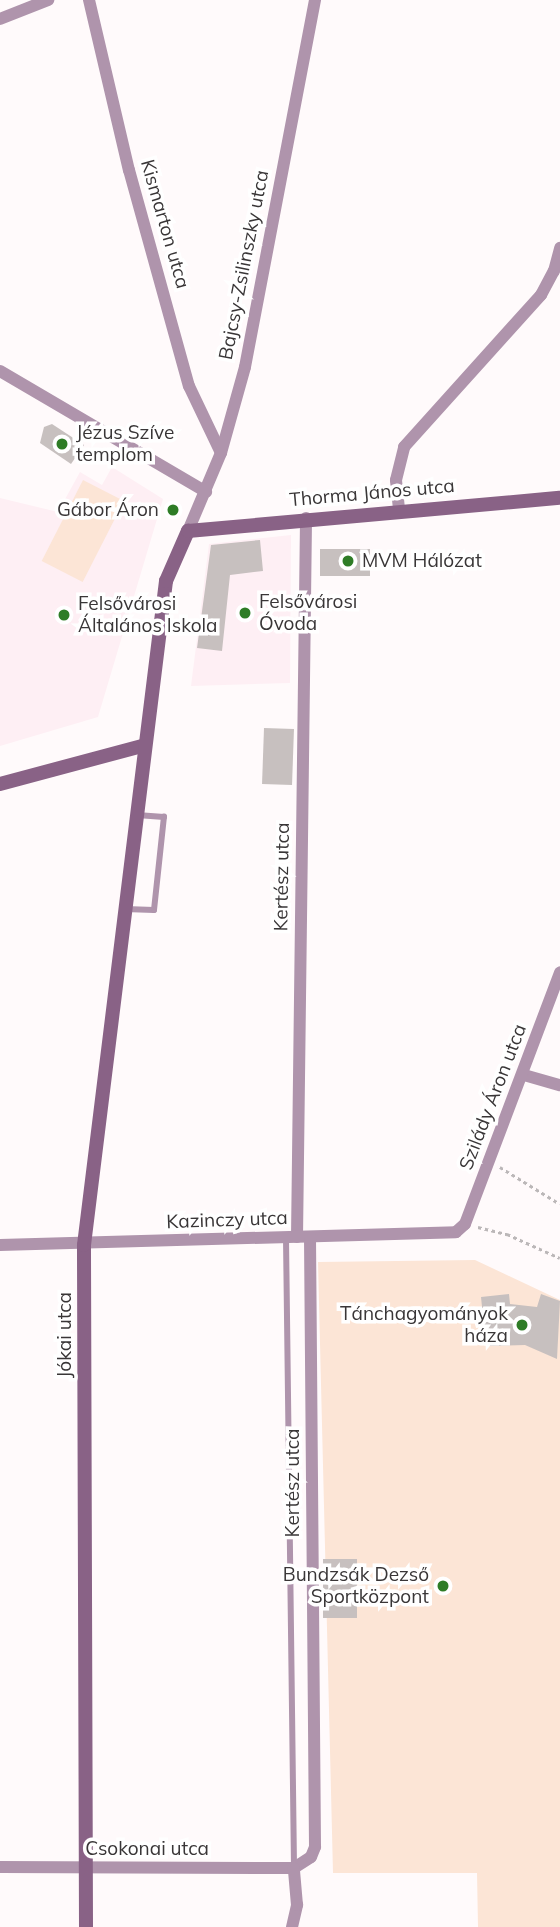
<!DOCTYPE html>
<html>
<head>
<meta charset="utf-8">
<style>
  body { margin:0 }
  #map { position:relative; width:560px; height:1927px; overflow:hidden; background:#fffafb; font-family:Mulish,sans-serif }
  div>[style] { position:absolute }
  .built>* { inset:0; background:#feeff4 }
  .green>* { inset:0; background:#fce5d6; transform-origin:0 0 }
  .building>* { inset:0; background:#c7c0bf; transform-origin:0 0 }
  .path>* { height:2.5px; margin-top:-1.25px; transform-origin:0; background:repeating-linear-gradient(90deg,#bbb7b8 0 3.5px,transparent 0 7px) }
  .lane>* { height:6px; margin:-3px; padding:0 3px; transform-origin:3px; border-radius:3px; background:#af94ac }
  .street>* { height:12px; margin:-6px; padding:0 6px; transform-origin:6px; border-radius:6px; background:#af94ac }
  .secondary>* { height:14px; margin:-7px; padding:0 7px; transform-origin:7px; border-radius:7px; background:#896286 }
  .dots>* { width:19px; height:19px; translate:-50% -50%; box-sizing:border-box; border:4px solid #fff; border-radius:50% }
  span { translate:-50% -50%; white-space:nowrap; text-align:center; line-height:1.15; -webkit-text-stroke:7px #fff; paint-order:stroke }
  .street-label { font-size:19px; color:#393637 }
  .poi-label { font-size:19px; color:#393637 }
  .left { translate:0 -50%; text-align:left }
  .right { translate:-100% -50%; text-align:right }
</style>
</head>
<body>
<div id="map">
  <div class="built">
    <div style="clip-path:polygon(112px 467px,163px 499px,98px 717px,0 746px,0 498px,58px 512px,80px 472px,102px 485px)"></div>
    <div style="clip-path:polygon(291px 535px,290px 683px,191px 686px,209px 544px)"></div>
  </div>
  <div class="green">
    <div style="left:83px;top:480px;width:46px;height:91px;rotate:27deg"></div>
    <div style="clip-path:polygon(475px 1260px,560px 1300px,560px 1927px,478px 1927px,477px 1873px,333px 1873px,318px 1262px)"></div>
  </div>
  <div class="building">
    <div style="clip-path:polygon(52px 424px,84px 445px,71px 464px,40px 443px,44px 427px)"></div>
    <div style="clip-path:polygon(260px 540px,263px 571px,230px 575px,222px 651px,197px 648px,211px 545px)"></div>
    <div style="left:320px;top:549px;width:50px;height:27px"></div>
    <div style="left:264px;top:728px;width:30px;height:56px;rotate:2deg"></div>
    <div style="clip-path:polygon(509px 1294px,510px 1304px,537px 1307px,541px 1294px,560px 1301px,557px 1359px,525px 1345px,486px 1346px,481px 1297px)"></div>
    <div style="left:323px;top:1559px;width:34px;height:59px"></div>
  </div>
  <div class="path">
    <div style="left:500px;top:1167px;width:70px;rotate:31.7deg"></div>
    <div style="left:478px;top:1227px;width:30px;rotate:14deg"></div>
    <div style="left:507px;top:1234px;width:58px;rotate:24.4deg"></div>
  </div>
  <div class="lane">
    <div style="left:125px;top:909px;width:29px;rotate:2deg"></div>
    <div style="left:154px;top:910px;width:94px;rotate:-83.9deg"></div>
    <div style="left:164px;top:817px;width:27px;rotate:-176deg"></div>
    <div style="left:286px;top:1238px;width:628px;rotate:89.27deg"></div>
  </div>
  <div class="street">
    <div style="left:89px;top:0;width:175px;rotate:76.8deg"></div>
    <div style="left:129px;top:170px;width:224px;rotate:74.5deg"></div>
    <div style="left:189px;top:386px;width:74px;rotate:64.5deg"></div>
    <div style="left:0;top:19px;width:52px;rotate:-21.6deg"></div>
    <div style="left:0;top:371px;width:239px;rotate:30.4deg"></div>
    <div style="left:399px;top:509px;width:29px;rotate:-96deg"></div>
    <div style="left:396px;top:480px;width:34px;rotate:-76deg"></div>
    <div style="left:404px;top:447px;width:205px;rotate:-48deg"></div>
    <div style="left:541px;top:295px;width:27px;rotate:-62deg"></div>
    <div style="left:554px;top:271px;width:24px;rotate:-75deg"></div>
    <div style="left:188px;top:531px;width:85px;rotate:-67.1deg"></div>
    <div style="left:221px;top:453px;width:89px;rotate:-74.4deg"></div>
    <div style="left:245px;top:367px;width:374px;rotate:-79.2deg"></div>
    <div style="left:524px;top:1075px;width:37px;rotate:16deg"></div>
    <div style="left:297px;top:1237px;width:719px;rotate:-89.28deg"></div>
    <div style="left:0;top:1245px;width:456px;rotate:-1.6deg"></div>
    <div style="left:456px;top:1232px;width:12px;rotate:-42deg"></div>
    <div style="left:465px;top:1224px;width:269px;rotate:-69.3deg"></div>
    <div style="left:0;top:1867px;width:294px;rotate:0.2deg"></div>
    <div style="left:294px;top:1868px;width:20px;rotate:-33deg"></div>
    <div style="left:311px;top:1857px;width:11px;rotate:-68deg"></div>
    <div style="left:315px;top:1847px;width:610px;rotate:-90.47deg"></div>
    <div style="left:292px;top:1927px;width:23px;rotate:-77deg"></div>
    <div style="left:297px;top:1905px;width:37px;rotate:-95deg"></div>
  </div>
  <div class="secondary">
    <div style="left:0;top:784px;width:147px;rotate:-15deg"></div>
    <div style="left:86px;top:1927px;width:682px;rotate:-90.17deg"></div>
    <div style="left:84px;top:1245px;width:669px;rotate:-82.96deg"></div>
    <div style="left:166px;top:581px;width:55px;rotate:-66.3deg"></div>
    <div style="left:188px;top:531px;width:373px;rotate:-5.1deg"></div>
  </div>
  <div class="dots">
    <div style="left:62px;top:444px;background:#2e7c26"></div>
    <div style="left:173px;top:510px;background:#2e7c26"></div>
    <div style="left:348px;top:561px;background:#2e7c26"></div>
    <div style="left:245px;top:613px;background:#2e7c26"></div>
    <div style="left:64px;top:615px;background:#2e7c26"></div>
    <div style="left:522px;top:1325px;background:#2e7c26"></div>
    <div style="left:443px;top:1586px;background:#2e7c26"></div>
  </div>
  <div class="street-label">
    <span style="left:165px;top:224px;rotate:74deg">Kismarton utca</span>
    <span style="left:244px;top:265px;rotate:-79deg">Bajcsy-Zsilinszky utca</span>
    <span style="left:372px;top:493px;rotate:-5deg">Thorma János utca</span>
    <span style="left:282px;top:877px;rotate:-89deg">Kertész utca</span>
    <span style="left:493px;top:1097px;rotate:-69deg">Szilády Áron utca</span>
    <span style="left:227px;top:1220px;rotate:-2deg">Kazinczy utca</span>
    <span style="left:65px;top:1335px;rotate:-90deg">Jókai utca</span>
    <span style="left:293px;top:1483px;rotate:-90deg">Kertész utca</span>
    <span style="left:147px;top:1849px">Csokonai utca</span>
  </div>
  <div class="poi-label">
    <span class="left" style="left:76px;top:444px">Jézus Szíve<br>templom</span>
    <span class="right" style="left:159px;top:510px">Gábor Áron</span>
    <span class="left" style="left:362px;top:561px">MVM Hálózat</span>
    <span class="left" style="left:259px;top:613px">Felsővárosi<br>Óvoda</span>
    <span class="left" style="left:78px;top:615px">Felsővárosi<br>Általános Iskola</span>
    <span class="right" style="left:508px;top:1325px">Tánchagyományok<br>háza</span>
    <span class="right" style="left:429px;top:1586px">Bundzsák Dezső<br>Sportközpont</span>
  </div>
</div>
</body>
</html>
